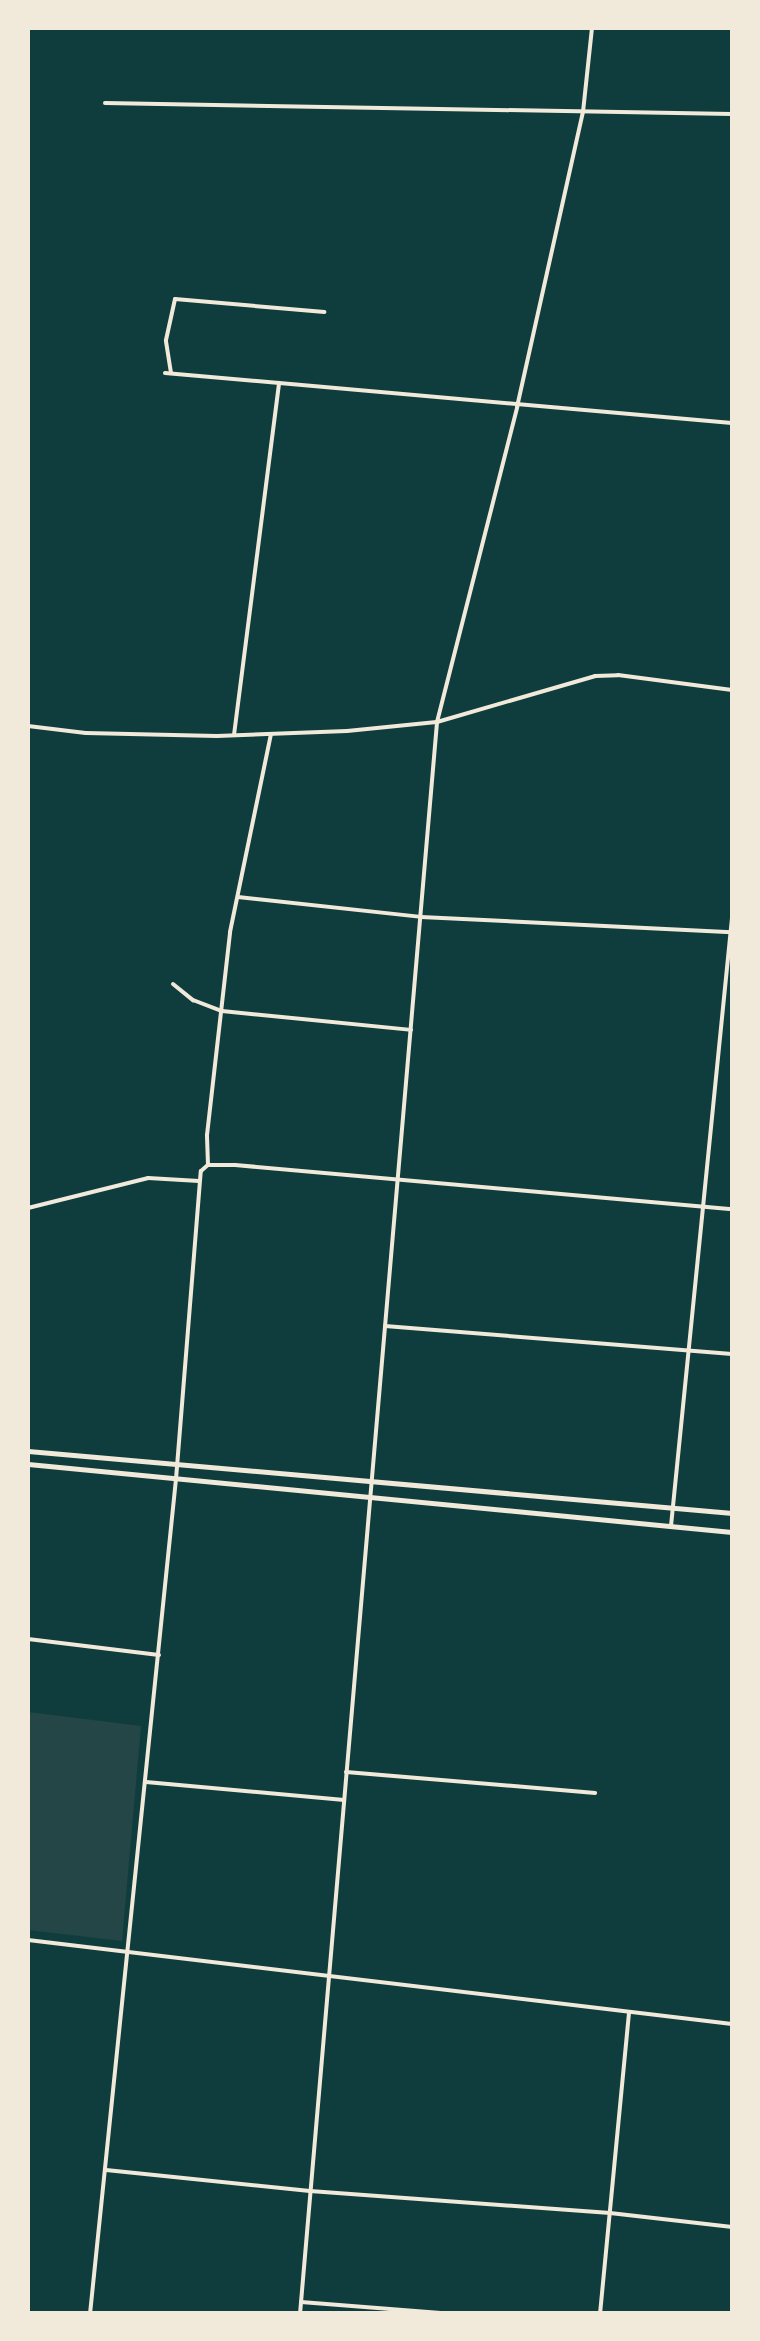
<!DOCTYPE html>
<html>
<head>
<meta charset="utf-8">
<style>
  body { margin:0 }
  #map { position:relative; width:760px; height:2341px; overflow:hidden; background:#0f3d3e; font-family:"Archivo Narrow",sans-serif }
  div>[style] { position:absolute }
  .green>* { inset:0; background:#244646 }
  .minor>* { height:4px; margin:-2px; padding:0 2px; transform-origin:2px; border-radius:2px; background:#f1e9da }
  .tertiary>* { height:4px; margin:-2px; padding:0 2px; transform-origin:2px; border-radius:2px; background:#f1e9da }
  .primary>* { height:5px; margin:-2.5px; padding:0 2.5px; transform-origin:2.5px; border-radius:2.5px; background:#f1e9da }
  span { translate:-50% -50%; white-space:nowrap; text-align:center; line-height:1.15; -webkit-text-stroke:9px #f1e9da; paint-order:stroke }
  .frame { position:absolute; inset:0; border:30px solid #f1e9da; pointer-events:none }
</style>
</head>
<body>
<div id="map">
  <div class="green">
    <div style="clip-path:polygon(28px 1712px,141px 1726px,122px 1941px,28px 1930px)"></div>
  </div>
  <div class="minor">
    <div style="left:105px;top:103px;width:627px;rotate:1.01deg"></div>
    <div style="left:165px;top:373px;width:569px;rotate:5.04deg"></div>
    <div style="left:171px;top:373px;width:33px;rotate:-99deg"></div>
    <div style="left:166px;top:340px;width:42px;rotate:-77.6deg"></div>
    <div style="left:175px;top:299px;width:150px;rotate:5deg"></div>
    <div style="left:234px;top:735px;width:355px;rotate:-82.7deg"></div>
    <div style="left:238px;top:897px;width:184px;rotate:6.2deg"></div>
    <div style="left:173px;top:984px;width:26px;rotate:39deg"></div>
    <div style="left:193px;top:1000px;width:31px;rotate:21deg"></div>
    <div style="left:222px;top:1011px;width:190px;rotate:5.7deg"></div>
    <div style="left:208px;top:1165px;width:30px;rotate:-92deg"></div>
    <div style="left:207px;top:1135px;width:204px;rotate:-83.5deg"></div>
    <div style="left:230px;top:932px;width:202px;rotate:-78.3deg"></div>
    <div style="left:28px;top:1208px;width:124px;rotate:-14deg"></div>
    <div style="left:148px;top:1178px;width:51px;rotate:3.4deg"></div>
    <div style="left:385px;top:1326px;width:348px;rotate:4.6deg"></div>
    <div style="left:671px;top:1526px;width:611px;rotate:-84.27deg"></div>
    <div style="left:28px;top:1639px;width:132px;rotate:7deg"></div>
    <div style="left:346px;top:1772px;width:250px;rotate:4.8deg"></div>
    <div style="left:146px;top:1782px;width:199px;rotate:5.2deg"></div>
    <div style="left:106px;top:2170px;width:205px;rotate:5.9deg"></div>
    <div style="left:301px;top:2302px;width:153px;rotate:4.5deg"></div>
    <div style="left:90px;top:2314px;width:839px;rotate:-84.12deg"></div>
    <div style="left:176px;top:1479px;width:309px;rotate:-85.4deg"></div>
    <div style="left:201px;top:1171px;width:9px;rotate:-41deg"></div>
    <div style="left:208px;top:1165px;width:27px"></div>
    <div style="left:235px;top:1165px;width:499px;rotate:5.1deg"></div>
    <div style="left:600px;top:2314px;width:303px;rotate:-84.5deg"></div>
  </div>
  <div class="tertiary">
    <div style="left:28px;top:726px;width:58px;rotate:6.9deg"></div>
    <div style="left:86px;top:733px;width:131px;rotate:1.3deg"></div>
    <div style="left:217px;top:736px;width:130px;rotate:-2.2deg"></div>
    <div style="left:347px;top:731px;width:90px;rotate:-5.7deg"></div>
    <div style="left:437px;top:722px;width:165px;rotate:-16.2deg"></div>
    <div style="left:595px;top:676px;width:23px;rotate:-2deg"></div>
    <div style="left:618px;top:675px;width:115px;rotate:7.5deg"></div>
    <div style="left:421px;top:917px;width:311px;rotate:2.8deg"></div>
    <div style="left:28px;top:1940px;width:709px;rotate:6.8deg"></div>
    <div style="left:310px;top:2191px;width:301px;rotate:4.2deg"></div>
    <div style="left:610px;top:2213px;width:123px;rotate:6.5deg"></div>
    <div style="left:300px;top:2314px;width:1598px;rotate:-85.08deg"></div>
    <div style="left:437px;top:722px;width:325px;rotate:-75.7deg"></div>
    <div style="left:517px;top:407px;width:302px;rotate:-77.4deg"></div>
    <div style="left:583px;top:112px;width:84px;rotate:-83.9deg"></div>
  </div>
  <div class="primary">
    <div style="left:28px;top:1451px;width:707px;rotate:5.03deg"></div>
    <div style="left:28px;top:1464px;width:707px;rotate:5.52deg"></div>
  </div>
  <div class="frame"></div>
</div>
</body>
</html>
